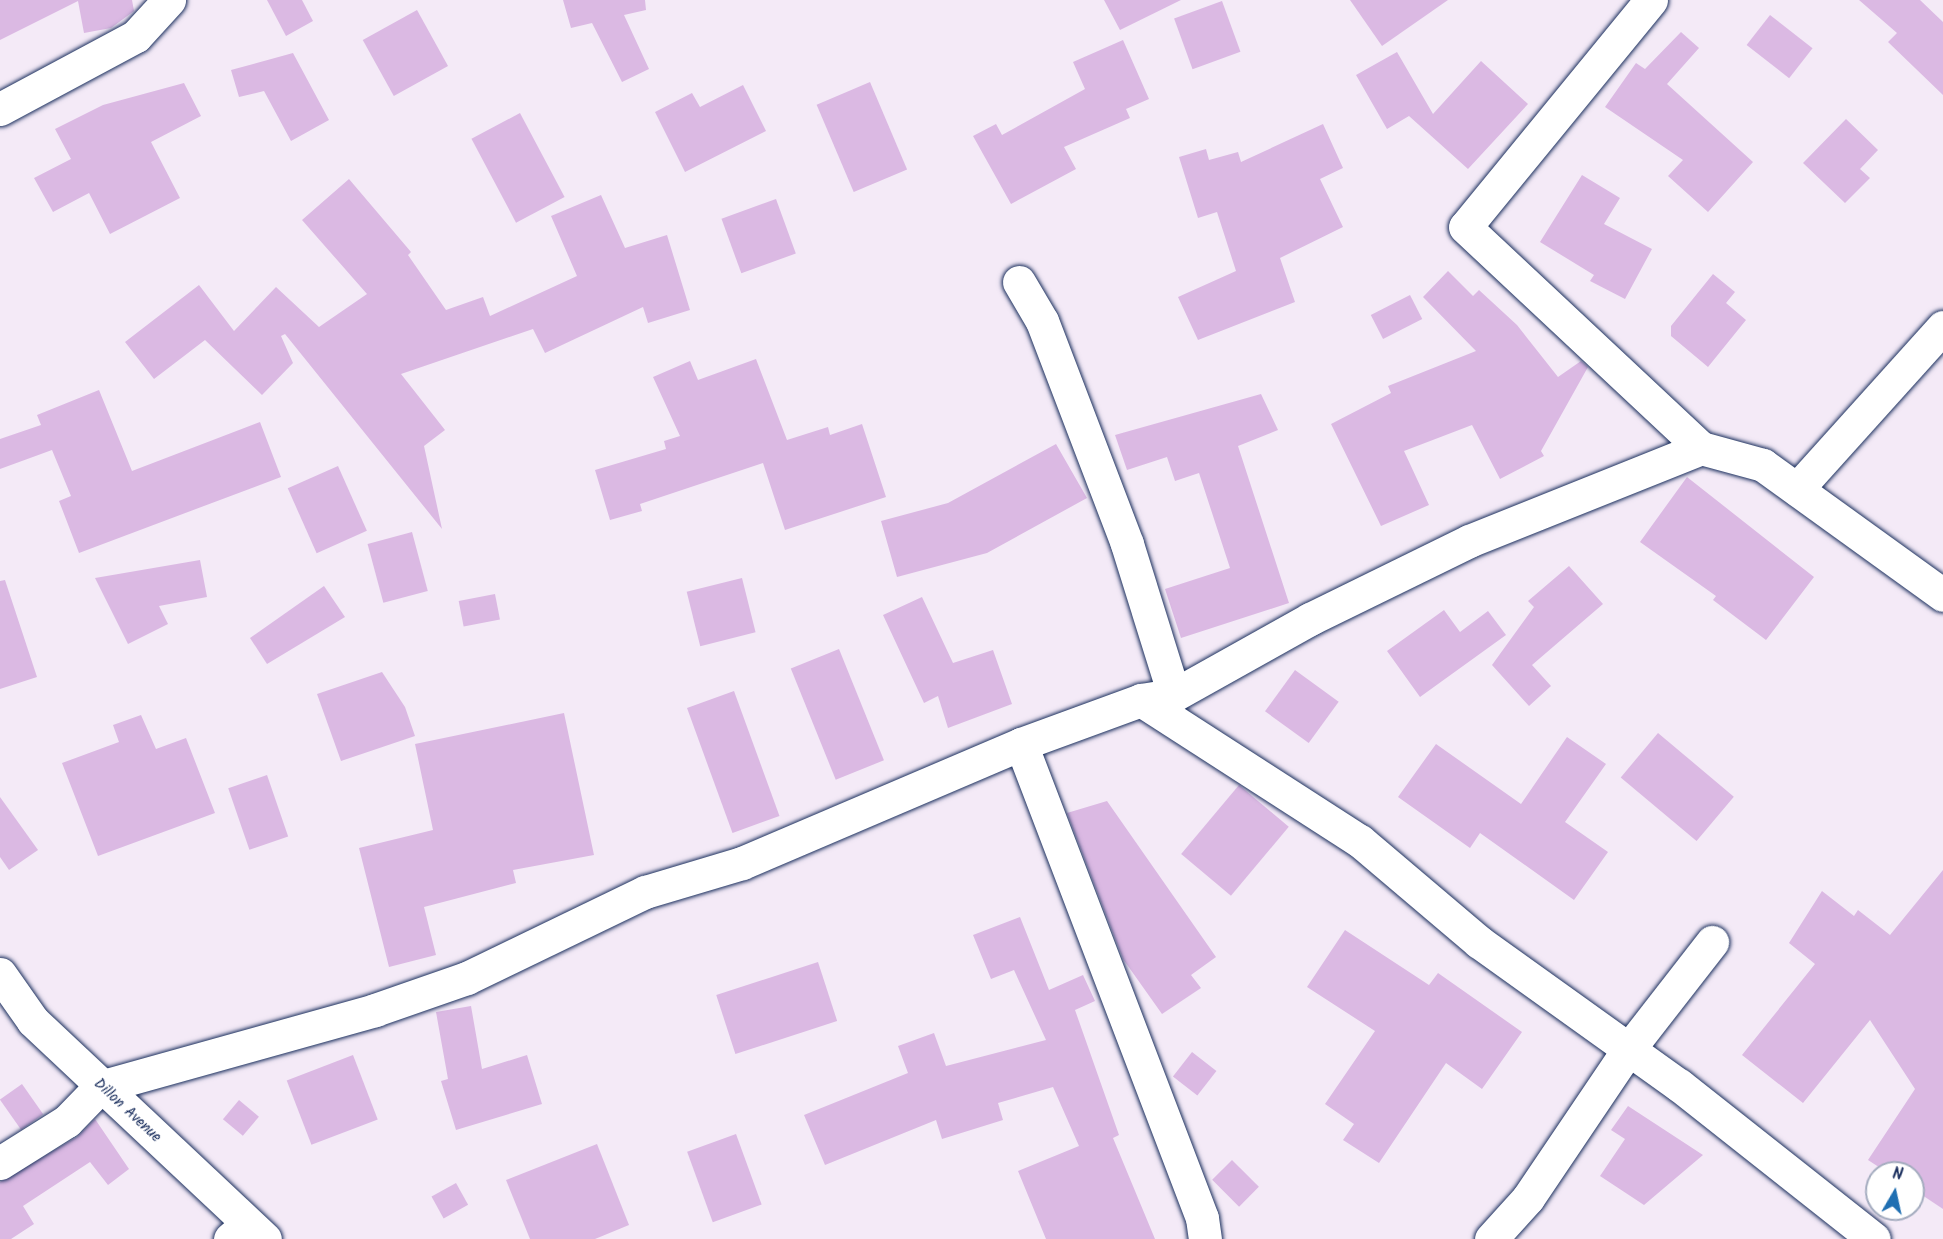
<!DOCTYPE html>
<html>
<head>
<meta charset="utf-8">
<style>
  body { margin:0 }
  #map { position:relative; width:1943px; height:1239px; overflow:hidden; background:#f4eaf7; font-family:Kalam,sans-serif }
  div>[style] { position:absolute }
  .building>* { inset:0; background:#dbb9e3; transform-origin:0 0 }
  .roads { filter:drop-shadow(0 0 2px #1b2f5e) drop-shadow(0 0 2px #1b2f5e) }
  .street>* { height:33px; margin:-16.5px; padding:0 16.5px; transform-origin:16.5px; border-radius:16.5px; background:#fff }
  .secondary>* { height:33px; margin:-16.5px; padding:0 16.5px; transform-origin:16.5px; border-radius:16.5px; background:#fff }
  span { translate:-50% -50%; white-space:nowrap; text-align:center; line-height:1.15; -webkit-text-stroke:4.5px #fff; paint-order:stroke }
  .street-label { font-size:15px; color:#1b2f5e }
  .north { position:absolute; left:1865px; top:1161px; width:60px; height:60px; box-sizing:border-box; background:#fff; border:2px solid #a4acbf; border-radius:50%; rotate:9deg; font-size:16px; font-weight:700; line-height:24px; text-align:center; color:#1b2f5e }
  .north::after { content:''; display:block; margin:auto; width:21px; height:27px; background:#1f6fb2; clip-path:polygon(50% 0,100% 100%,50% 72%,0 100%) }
</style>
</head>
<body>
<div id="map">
  <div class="building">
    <div style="clip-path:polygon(0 0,132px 0,134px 11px,111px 28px,84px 33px,78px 1px,0 40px)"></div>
    <div style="clip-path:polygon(267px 0,302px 0,313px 21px,286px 36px)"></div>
    <div style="clip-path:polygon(563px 0,645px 0,646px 10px,624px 15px,649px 69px,622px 82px,592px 23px,571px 28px)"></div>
    <div style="clip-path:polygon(1104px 0,1181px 0,1120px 30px)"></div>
    <div style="clip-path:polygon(1350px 0,1448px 0,1382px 46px)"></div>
    <div style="clip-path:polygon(1859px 0,1920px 0,1943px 22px,1943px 95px,1888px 42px,1897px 33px)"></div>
    <div style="left:1222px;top:1px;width:54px;height:51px;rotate:70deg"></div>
    <div style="left:417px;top:10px;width:64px;height:62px;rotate:61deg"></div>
    <div style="left:1770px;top:15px;width:54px;height:38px;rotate:38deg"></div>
    <div style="clip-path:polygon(1681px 32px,1699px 48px,1667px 84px,1753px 162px,1708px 212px,1668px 176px,1683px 160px,1605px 107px,1636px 63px,1645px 69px)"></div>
    <div style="clip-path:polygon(1123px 40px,1149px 99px,1126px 109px,1130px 118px,1064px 147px,1076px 169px,1011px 204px,973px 136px,996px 124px,1002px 135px,1085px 89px,1073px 62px)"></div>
    <div style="clip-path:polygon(1397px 52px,1433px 114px,1481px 61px,1528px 104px,1468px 169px,1409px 116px,1387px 129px,1356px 75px)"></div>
    <div style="clip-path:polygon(293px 53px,329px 120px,291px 141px,264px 91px,239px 97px,231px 70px)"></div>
    <div style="left:870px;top:82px;width:95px;height:58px;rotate:67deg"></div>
    <div style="clip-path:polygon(184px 83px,201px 116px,151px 142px,180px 198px,110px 234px,89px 193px,53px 212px,34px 178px,71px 159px,55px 129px,103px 105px)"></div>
    <div style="clip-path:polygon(743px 85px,766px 131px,685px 172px,655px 112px,692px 93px,700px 107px)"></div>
    <div style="left:520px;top:113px;width:95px;height:55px;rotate:62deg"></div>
    <div style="clip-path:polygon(1846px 119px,1878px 150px,1860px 169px,1870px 178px,1845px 203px,1803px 163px)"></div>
    <div style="clip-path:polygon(1323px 124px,1343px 168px,1320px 179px,1343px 227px,1280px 258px,1295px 302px,1198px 340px,1178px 297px,1236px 271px,1217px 212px,1198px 218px,1179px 157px,1206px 149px,1209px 160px,1238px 152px,1241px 162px)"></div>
    <div style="clip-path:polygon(1582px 175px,1620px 198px,1604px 224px,1652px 249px,1625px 299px,1590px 281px,1594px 275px,1540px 242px)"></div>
    <div style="clip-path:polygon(349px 179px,411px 252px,408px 255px,446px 310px,483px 297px,490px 316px,577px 276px,551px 216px,601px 195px,625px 248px,667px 235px,690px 310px,648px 323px,643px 307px,545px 353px,533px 329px,401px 374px,445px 430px,424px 446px,442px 529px,285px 334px,281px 336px,293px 363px,262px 395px,205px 340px,154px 379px,125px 342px,199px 285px,234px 331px,276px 287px,319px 327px,367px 294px,302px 220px)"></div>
    <div style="left:776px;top:199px;width:58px;height:58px;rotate:70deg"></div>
    <div style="clip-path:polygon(1448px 271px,1473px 296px,1479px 290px,1517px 325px,1558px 377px,1581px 361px,1588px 367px,1541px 451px,1544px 456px,1500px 479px,1472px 425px,1404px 451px,1429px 505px,1381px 526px,1331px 424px,1391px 393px,1388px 386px,1476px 351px,1423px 297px)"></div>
    <div style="clip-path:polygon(1713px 274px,1735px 292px,1726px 303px,1746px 320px,1708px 367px,1671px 336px,1671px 326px)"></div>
    <div style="left:1410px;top:295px;width:27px;height:44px;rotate:63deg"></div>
    <div style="clip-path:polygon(756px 359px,787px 440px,828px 427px,830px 435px,862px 424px,886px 497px,785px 530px,763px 463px,640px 504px,642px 511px,610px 520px,595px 470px,666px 449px,664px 441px,680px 436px,653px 377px,690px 361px,698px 380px)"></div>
    <div style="clip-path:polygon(99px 390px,132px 471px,260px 422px,281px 477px,79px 553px,59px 501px,71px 496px,52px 450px,0 469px,0 439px,41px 425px,37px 415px)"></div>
    <div style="clip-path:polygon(1261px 394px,1278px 430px,1238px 446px,1289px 603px,1181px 638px,1165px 589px,1230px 568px,1199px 473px,1175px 481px,1167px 457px,1127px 470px,1115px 435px)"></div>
    <div style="clip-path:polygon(1056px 444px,1087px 498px,987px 553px,897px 577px,881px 521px,948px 503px)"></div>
    <div style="left:338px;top:466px;width:71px;height:55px;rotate:66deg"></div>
    <div style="clip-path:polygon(1687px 477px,1814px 577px,1766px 640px,1713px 600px,1716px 596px,1640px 542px)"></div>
    <div style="left:412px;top:532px;width:61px;height:46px;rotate:75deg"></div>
    <div style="clip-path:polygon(200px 560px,207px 597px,159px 606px,168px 624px,128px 644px,95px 578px)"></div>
    <div style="clip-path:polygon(1569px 566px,1603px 604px,1532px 665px,1551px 686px,1529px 706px,1492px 665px,1534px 607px,1528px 601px)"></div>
    <div style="left:742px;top:578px;width:56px;height:57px;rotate:76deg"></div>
    <div style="clip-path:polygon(5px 580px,37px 677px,0 689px,0 581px)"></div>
    <div style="clip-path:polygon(324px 586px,345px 617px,267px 664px,250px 638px)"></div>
    <div style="left:495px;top:594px;width:26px;height:37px;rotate:79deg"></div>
    <div style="clip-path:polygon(922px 597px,953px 663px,993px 650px,1012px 704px,948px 728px,938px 696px,924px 703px,883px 615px)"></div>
    <div style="clip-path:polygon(1444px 610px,1460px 632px,1488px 611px,1506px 635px,1420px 697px,1387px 651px)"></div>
    <div style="left:839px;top:649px;width:120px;height:52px;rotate:68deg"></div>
    <div style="left:1295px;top:670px;width:54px;height:51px;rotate:36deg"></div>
    <div style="clip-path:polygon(382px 672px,405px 707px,415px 736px,341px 761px,317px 694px)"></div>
    <div style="left:734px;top:691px;width:133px;height:50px;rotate:70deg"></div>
    <div style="clip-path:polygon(564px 713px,594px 855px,513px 870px,516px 883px,424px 907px,436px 955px,389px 967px,359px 848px,433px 830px,415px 744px)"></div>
    <div style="clip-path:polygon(141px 715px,156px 749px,186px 738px,215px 813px,98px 856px,62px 763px,119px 742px,113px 725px)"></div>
    <div style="left:1658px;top:733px;width:99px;height:58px;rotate:40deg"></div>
    <div style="clip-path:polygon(1567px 737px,1606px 764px,1565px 822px,1608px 852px,1574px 900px,1480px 833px,1470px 848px,1398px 797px,1436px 744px,1521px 804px)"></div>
    <div style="left:267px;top:775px;width:65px;height:41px;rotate:71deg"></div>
    <div style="left:1239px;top:785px;width:65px;height:90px;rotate:40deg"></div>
    <div style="clip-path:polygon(0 797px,38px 850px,9px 870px,0 857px)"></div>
    <div style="clip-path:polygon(1107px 801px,1216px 957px,1191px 975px,1201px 988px,1162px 1014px,1123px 959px,1067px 813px)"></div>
    <div style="clip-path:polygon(1943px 870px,1943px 1209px,1913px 1189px,1913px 1173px,1888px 1173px,1868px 1160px,1915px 1089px,1870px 1020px,1803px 1103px,1742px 1055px,1815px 964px,1789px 943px,1822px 891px,1854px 916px,1858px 910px,1890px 935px)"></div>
    <div style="clip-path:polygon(1020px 917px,1049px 990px,1083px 975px,1095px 1001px,1075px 1010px,1119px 1135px,1113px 1138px,1155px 1239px,1046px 1239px,1018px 1171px,1079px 1146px,1053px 1087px,998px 1103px,1003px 1120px,942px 1139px,936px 1120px,825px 1165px,804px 1115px,908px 1073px,898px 1046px,934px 1033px,946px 1066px,1046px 1040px,1014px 970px,991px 979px,973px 935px)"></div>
    <div style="clip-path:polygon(1345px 930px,1429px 985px,1438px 973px,1522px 1032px,1482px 1089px,1446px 1063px,1379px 1163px,1343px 1140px,1354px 1124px,1325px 1104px,1375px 1031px,1307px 987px)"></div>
    <div style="left:818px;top:962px;width:62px;height:107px;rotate:72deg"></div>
    <div style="clip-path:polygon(471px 1006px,482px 1069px,527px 1055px,542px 1104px,456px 1130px,441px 1081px,448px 1079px,436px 1012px)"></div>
    <div style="left:1192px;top:1052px;width:31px;height:31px;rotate:38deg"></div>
    <div style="left:353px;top:1055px;width:69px;height:71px;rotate:69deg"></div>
    <div style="left:22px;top:1084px;width:37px;height:27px;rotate:55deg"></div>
    <div style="left:239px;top:1100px;width:26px;height:25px;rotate:40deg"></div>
    <div style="clip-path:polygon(1628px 1106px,1703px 1155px,1644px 1205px,1600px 1176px,1625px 1139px,1611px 1130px)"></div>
    <div style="clip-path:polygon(95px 1119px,129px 1169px,108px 1185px,90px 1162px,23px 1206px,34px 1224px,11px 1239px,0 1239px,0 1182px,77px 1137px)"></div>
    <div style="left:736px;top:1134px;width:75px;height:52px;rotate:70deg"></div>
    <div style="clip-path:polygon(597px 1144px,629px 1225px,595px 1239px,530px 1239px,506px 1180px)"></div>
    <div style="left:1232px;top:1160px;width:38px;height:28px;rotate:45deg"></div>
    <div style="left:456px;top:1183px;width:25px;height:28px;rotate:61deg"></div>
  </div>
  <div class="roads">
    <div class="street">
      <div style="left:1651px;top:0;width:293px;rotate:129.3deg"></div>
      <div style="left:1465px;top:227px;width:323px;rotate:43.1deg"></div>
      <div style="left:0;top:109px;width:154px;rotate:-28.2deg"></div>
      <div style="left:136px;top:36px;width:49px;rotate:-47.5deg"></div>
      <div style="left:1019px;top:282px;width:45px;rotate:59.5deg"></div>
      <div style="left:1042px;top:321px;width:239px;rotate:69.1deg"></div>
      <div style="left:1127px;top:544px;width:158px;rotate:72.7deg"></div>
      <div style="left:1797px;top:489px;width:218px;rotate:-48deg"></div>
      <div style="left:1141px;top:700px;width:260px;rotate:32.8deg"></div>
      <div style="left:1360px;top:841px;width:156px;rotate:40.3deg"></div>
      <div style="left:1479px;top:942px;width:246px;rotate:35.6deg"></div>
      <div style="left:1679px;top:1085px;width:248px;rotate:38.3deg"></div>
      <div style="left:1021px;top:744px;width:507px;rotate:69.1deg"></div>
      <div style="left:1202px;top:1218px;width:21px;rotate:82deg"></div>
      <div style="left:0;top:1163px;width:79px;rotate:-32.1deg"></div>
      <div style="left:67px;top:1121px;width:47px;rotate:-45.9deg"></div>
      <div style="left:100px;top:1087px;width:286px;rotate:-15.6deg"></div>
      <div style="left:375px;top:1010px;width:97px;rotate:-19.2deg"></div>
      <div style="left:467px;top:978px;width:198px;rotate:-25.8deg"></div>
      <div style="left:645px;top:892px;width:101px;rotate:-16.6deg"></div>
      <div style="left:742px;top:863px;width:303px;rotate:-23.1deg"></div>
      <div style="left:1021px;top:744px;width:128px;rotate:-20.1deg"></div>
      <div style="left:1141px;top:700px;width:33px;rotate:-9deg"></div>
      <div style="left:1174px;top:695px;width:156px;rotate:-29.2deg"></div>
      <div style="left:1310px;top:619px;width:177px;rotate:-26.1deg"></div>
      <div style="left:1469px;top:541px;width:250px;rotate:-21.8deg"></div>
      <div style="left:1701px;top:448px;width:64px;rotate:15.3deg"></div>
      <div style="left:1763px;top:465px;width:222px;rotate:35.8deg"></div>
      <div style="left:230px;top:1239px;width:23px;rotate:-41deg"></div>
      <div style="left:1491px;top:1239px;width:55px;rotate:-47.9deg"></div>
      <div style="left:1528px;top:1198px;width:179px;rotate:-56deg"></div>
      <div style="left:1628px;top:1050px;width:137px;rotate:-52.1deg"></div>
    </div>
    <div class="secondary">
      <div style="left:0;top:974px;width:57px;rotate:54.9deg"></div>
      <div style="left:33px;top:1021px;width:318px;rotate:43.2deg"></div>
    </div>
  </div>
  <div class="street-label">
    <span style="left:127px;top:1111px;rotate:43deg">Dillon Avenue</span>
  </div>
  <div class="north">N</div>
</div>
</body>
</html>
